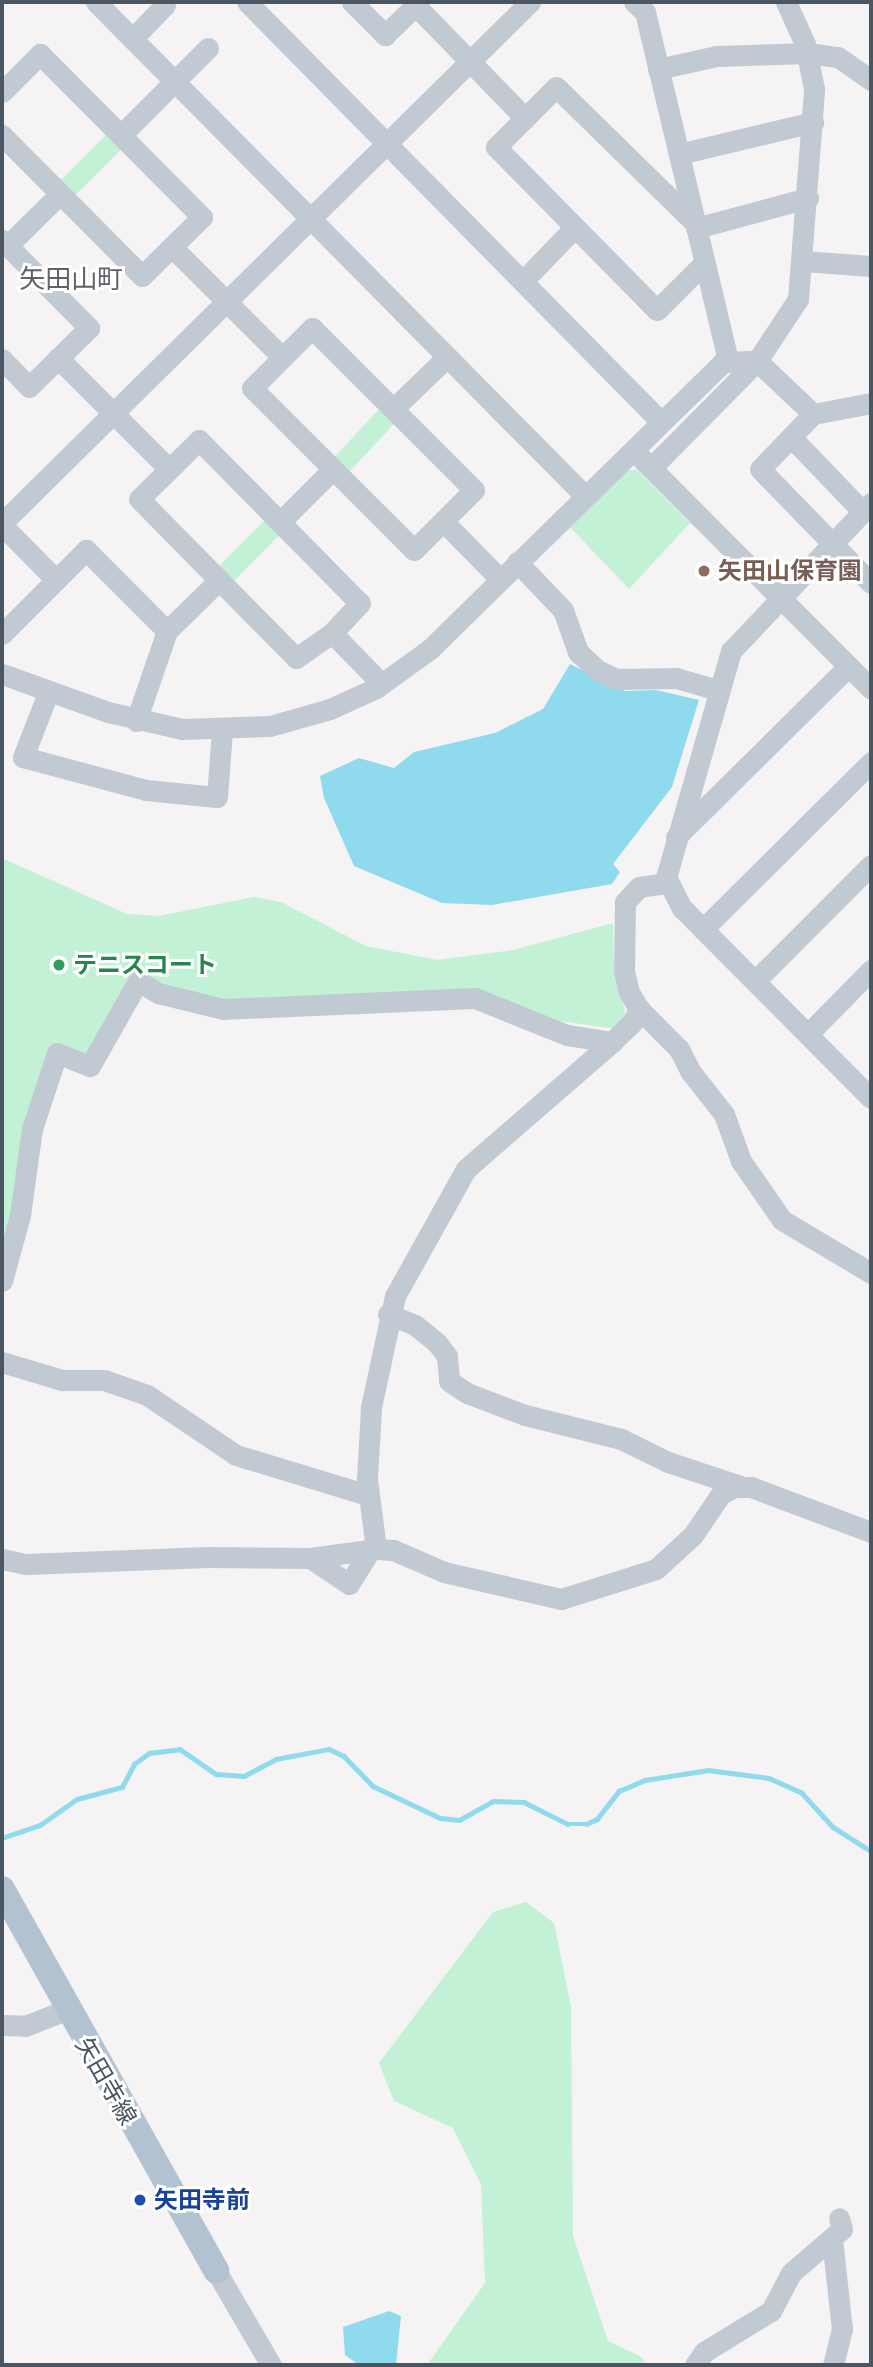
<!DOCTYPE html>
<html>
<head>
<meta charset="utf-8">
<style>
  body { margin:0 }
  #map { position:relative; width:873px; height:2367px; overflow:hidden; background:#f5f3f3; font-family:Poppins,"Noto Sans JP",sans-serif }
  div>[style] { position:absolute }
  .green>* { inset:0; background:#c3f1d5; transform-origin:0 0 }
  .water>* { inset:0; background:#90daee }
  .stream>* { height:4.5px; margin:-2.25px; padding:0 2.25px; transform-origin:2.25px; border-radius:2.25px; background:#90daee }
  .minor>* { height:21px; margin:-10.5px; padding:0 10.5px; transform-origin:10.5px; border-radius:10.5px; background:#c1cad2 }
  .major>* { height:26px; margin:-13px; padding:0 13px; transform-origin:13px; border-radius:13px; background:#b3c2d1 }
  .dots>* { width:19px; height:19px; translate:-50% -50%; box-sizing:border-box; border:4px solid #fff; border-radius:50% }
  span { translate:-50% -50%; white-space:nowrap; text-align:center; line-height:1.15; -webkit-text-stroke:6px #fff; paint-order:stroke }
  .education-label { font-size:24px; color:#785e54; font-weight:700 }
  .left { translate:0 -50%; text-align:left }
  .leisure-label { font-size:24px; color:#27864d; font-weight:700 }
  .street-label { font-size:24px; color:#4a5661 }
  .transit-label { font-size:24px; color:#164399; font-weight:700 }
  .neighbourhood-label { font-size:26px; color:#5f6368 }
  .frame { position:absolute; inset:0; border:4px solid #4a5661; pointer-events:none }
</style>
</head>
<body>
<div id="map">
  <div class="green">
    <div style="left:110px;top:131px;width:21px;height:73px;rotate:45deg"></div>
    <div style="left:381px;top:407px;width:21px;height:72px;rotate:43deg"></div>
    <div style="clip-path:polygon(622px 470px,637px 470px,690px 523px,629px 589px,567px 524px)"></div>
    <div style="left:268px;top:517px;width:21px;height:74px;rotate:45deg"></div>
    <div style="clip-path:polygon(2px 858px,127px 914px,159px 916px,254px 897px,281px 902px,366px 946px,437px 960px,513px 950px,613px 923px,614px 965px,626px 1016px,616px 1029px,540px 1018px,462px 994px,203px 1003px,132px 981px,88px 1061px,52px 1048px,2px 1251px)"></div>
    <div style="clip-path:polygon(526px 1902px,554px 1923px,571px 2006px,573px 2236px,608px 2341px,640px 2356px,647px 2365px,427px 2365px,485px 2283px,481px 2184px,453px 2128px,394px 2101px,379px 2063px,493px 1912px)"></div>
  </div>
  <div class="water">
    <div style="clip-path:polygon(570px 664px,625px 691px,656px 690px,699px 700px,672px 787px,613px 864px,620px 872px,612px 884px,492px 905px,442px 903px,354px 866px,324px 798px,320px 776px,359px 758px,394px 768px,414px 752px,495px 733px,543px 709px)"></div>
    <div style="clip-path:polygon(389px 2311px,401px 2316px,396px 2365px,359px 2365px,345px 2355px,343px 2327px)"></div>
  </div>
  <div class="stream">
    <div style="left:2px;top:1838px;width:40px;rotate:-18.9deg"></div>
    <div style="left:40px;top:1825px;width:45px;rotate:-35.1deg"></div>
    <div style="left:77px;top:1799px;width:47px;rotate:-14.9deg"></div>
    <div style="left:122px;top:1787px;width:26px;rotate:-62deg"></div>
    <div style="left:134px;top:1764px;width:19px;rotate:-36deg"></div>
    <div style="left:149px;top:1753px;width:31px;rotate:-7deg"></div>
    <div style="left:180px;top:1749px;width:44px;rotate:34.8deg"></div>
    <div style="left:216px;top:1774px;width:28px;rotate:4deg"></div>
    <div style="left:244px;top:1776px;width:36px;rotate:-28deg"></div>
    <div style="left:276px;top:1759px;width:54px;rotate:-10.7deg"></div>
    <div style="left:329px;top:1749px;width:17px;rotate:25deg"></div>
    <div style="left:344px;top:1756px;width:42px;rotate:46deg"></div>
    <div style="left:373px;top:1786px;width:74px;rotate:25.5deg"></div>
    <div style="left:440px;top:1818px;width:19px;rotate:6deg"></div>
    <div style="left:459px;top:1820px;width:39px;rotate:-29deg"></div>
    <div style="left:493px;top:1801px;width:31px;rotate:2deg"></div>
    <div style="left:524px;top:1802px;width:49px;rotate:26.6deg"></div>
    <div style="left:568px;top:1824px;width:18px"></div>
    <div style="left:586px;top:1824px;width:12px;rotate:-24deg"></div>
    <div style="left:597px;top:1819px;width:36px;rotate:-52deg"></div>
    <div style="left:619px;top:1791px;width:28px;rotate:-23deg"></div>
    <div style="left:645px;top:1780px;width:64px;rotate:-9deg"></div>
    <div style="left:708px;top:1770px;width:62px;rotate:7.5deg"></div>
    <div style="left:769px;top:1778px;width:36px;rotate:24deg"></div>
    <div style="left:802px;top:1793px;width:46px;rotate:47.6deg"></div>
    <div style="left:833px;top:1827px;width:45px;rotate:32.3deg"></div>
  </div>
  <div class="minor">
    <div style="left:96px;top:2px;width:695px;rotate:45.29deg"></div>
    <div style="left:247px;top:2px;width:588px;rotate:45.41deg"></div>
    <div style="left:352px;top:2px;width:47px;rotate:45deg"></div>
    <div style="left:385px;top:35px;width:47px;rotate:-44.1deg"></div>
    <div style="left:634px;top:2px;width:15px;rotate:42deg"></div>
    <div style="left:645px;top:12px;width:359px;rotate:76.6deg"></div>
    <div style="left:415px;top:5px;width:158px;rotate:45.8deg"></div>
    <div style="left:133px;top:38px;width:46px;rotate:-45.9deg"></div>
    <div style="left:658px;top:69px;width:60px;rotate:-12.4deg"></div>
    <div style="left:717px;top:56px;width:91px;rotate:-1.9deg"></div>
    <div style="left:808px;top:53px;width:30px;rotate:8deg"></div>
    <div style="left:838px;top:57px;width:40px;rotate:34.9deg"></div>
    <div style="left:2px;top:92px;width:54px;rotate:-45deg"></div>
    <div style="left:40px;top:54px;width:230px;rotate:45.2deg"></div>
    <div style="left:202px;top:217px;width:84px;rotate:135.5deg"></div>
    <div style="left:142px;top:276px;width:199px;rotate:-134.8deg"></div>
    <div style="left:121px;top:135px;width:123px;rotate:-45deg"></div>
    <div style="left:679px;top:154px;width:138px;rotate:-13.4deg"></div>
    <div style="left:695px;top:223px;width:194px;rotate:-135.6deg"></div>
    <div style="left:556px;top:87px;width:85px;rotate:135deg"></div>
    <div style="left:496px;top:147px;width:229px;rotate:45.4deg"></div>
    <div style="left:657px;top:310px;width:66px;rotate:-45deg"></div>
    <div style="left:696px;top:228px;width:116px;rotate:-15deg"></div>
    <div style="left:2px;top:240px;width:124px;rotate:45.3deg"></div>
    <div style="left:89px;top:328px;width:84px;rotate:135.5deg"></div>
    <div style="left:29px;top:387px;width:39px;rotate:-134deg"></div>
    <div style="left:7px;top:246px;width:74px;rotate:-44.5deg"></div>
    <div style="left:172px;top:247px;width:156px;rotate:45deg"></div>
    <div style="left:803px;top:261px;width:68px;rotate:4.2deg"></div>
    <div style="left:523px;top:281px;width:75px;rotate:-46.1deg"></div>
    <div style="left:312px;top:328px;width:229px;rotate:45deg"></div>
    <div style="left:474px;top:490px;width:85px;rotate:135deg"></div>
    <div style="left:414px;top:550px;width:229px;rotate:-135deg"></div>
    <div style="left:252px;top:388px;width:85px;rotate:-45deg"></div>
    <div style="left:58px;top:358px;width:157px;rotate:45deg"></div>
    <div style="left:871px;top:403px;width:59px;rotate:169.3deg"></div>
    <div style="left:813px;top:414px;width:76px;rotate:133.9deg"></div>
    <div style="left:760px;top:469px;width:159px;rotate:45.8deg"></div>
    <div style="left:393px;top:409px;width:75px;rotate:-43.9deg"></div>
    <div style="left:791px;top:437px;width:104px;rotate:46.2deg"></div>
    <div style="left:199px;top:440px;width:229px;rotate:45.4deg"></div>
    <div style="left:360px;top:603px;width:41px;rotate:133deg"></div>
    <div style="left:332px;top:633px;width:44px;rotate:145.2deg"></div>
    <div style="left:296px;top:658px;width:223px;rotate:-134.6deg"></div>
    <div style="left:139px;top:499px;width:84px;rotate:-44.5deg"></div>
    <div style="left:641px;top:458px;width:326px;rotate:45.1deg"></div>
    <div style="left:651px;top:468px;width:151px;rotate:-45.3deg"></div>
    <div style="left:757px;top:361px;width:74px;rotate:-56.5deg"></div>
    <div style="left:798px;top:299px;width:211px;rotate:-85.6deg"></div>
    <div style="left:814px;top:89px;width:46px;rotate:-101.3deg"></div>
    <div style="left:805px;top:44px;width:46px;rotate:-114.3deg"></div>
    <div style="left:871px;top:503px;width:204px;rotate:133.4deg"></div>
    <div style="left:731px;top:651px;width:235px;rotate:106deg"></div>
    <div style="left:666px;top:877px;width:35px;rotate:63deg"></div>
    <div style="left:682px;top:908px;width:268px;rotate:45.2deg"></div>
    <div style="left:443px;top:521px;width:81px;rotate:45.5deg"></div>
    <div style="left:280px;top:522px;width:75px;rotate:-45deg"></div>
    <div style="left:2px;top:523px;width:742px;rotate:-44.62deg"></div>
    <div style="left:2px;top:525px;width:77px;rotate:45.5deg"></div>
    <div style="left:517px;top:562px;width:66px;rotate:46.2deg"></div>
    <div style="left:563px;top:610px;width:45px;rotate:70.3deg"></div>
    <div style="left:578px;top:652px;width:26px;rotate:43deg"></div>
    <div style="left:597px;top:670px;width:21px;rotate:25deg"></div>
    <div style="left:616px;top:679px;width:60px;rotate:-1deg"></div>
    <div style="left:676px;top:678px;width:44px;rotate:15.9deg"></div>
    <div style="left:332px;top:633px;width:71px;rotate:45.6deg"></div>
    <div style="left:2px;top:634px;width:119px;rotate:-45deg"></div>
    <div style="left:86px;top:550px;width:115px;rotate:45deg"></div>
    <div style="left:2px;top:674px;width:113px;rotate:19.7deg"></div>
    <div style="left:108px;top:712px;width:76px;rotate:12.9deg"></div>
    <div style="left:182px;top:729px;width:88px;rotate:-2deg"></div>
    <div style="left:270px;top:726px;width:62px;rotate:-15.8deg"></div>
    <div style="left:330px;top:709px;width:51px;rotate:-24.5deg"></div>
    <div style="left:376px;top:688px;width:67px;rotate:-35.8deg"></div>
    <div style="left:430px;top:649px;width:410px;rotate:-44.4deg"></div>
    <div style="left:723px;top:362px;width:34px;rotate:-2deg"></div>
    <div style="left:757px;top:361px;width:77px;rotate:43.4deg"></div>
    <div style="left:48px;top:693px;width:69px;rotate:111.3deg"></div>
    <div style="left:23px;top:757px;width:127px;rotate:15deg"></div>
    <div style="left:146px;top:790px;width:71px;rotate:5.6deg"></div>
    <div style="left:217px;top:797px;width:67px;rotate:-85.7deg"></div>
    <div style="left:136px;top:721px;width:95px;rotate:-71deg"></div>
    <div style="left:167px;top:631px;width:73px;rotate:-44.4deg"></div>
    <div style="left:676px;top:837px;width:243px;rotate:-44.7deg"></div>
    <div style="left:667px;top:883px;width:28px;rotate:172deg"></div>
    <div style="left:639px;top:887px;width:21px;rotate:133deg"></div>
    <div style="left:625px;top:902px;width:69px;rotate:90.8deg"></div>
    <div style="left:624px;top:971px;width:22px;rotate:77deg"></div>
    <div style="left:629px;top:992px;width:20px;rotate:60deg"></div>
    <div style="left:639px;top:1009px;width:57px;rotate:45deg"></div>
    <div style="left:679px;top:1049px;width:25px;rotate:63deg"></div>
    <div style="left:690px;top:1071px;width:55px;rotate:51.7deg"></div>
    <div style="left:724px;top:1114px;width:50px;rotate:70.1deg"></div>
    <div style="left:741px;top:1161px;width:72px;rotate:55.2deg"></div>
    <div style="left:782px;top:1220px;width:104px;rotate:30.8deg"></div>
    <div style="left:703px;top:929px;width:237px;rotate:-44.8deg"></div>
    <div style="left:755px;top:981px;width:164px;rotate:-45deg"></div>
    <div style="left:808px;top:1034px;width:90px;rotate:-45.5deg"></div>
    <div style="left:2px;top:1281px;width:68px;rotate:-74.7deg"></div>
    <div style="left:20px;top:1215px;width:87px;rotate:-82.1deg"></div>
    <div style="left:32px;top:1129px;width:80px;rotate:-71.8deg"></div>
    <div style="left:57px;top:1053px;width:35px;rotate:22deg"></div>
    <div style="left:90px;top:1066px;width:98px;rotate:-60.5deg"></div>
    <div style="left:138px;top:981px;width:23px;rotate:31deg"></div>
    <div style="left:158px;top:993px;width:67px;rotate:13.8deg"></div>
    <div style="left:223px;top:1009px;width:252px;rotate:-2.5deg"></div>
    <div style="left:475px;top:998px;width:99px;rotate:21.9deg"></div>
    <div style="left:567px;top:1035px;width:46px;rotate:8.8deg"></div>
    <div style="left:388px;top:1314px;width:29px;rotate:22deg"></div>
    <div style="left:415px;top:1325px;width:28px;rotate:39deg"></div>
    <div style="left:437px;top:1343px;width:16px;rotate:52deg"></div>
    <div style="left:447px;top:1356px;width:25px;rotate:85deg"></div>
    <div style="left:449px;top:1381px;width:22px;rotate:34deg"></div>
    <div style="left:467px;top:1393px;width:62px;rotate:20.8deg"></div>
    <div style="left:525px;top:1415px;width:99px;rotate:14deg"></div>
    <div style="left:621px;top:1439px;width:52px;rotate:26.1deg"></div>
    <div style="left:668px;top:1462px;width:76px;rotate:18.4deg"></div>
    <div style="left:2px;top:1362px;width:63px;rotate:16.7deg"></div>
    <div style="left:62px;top:1380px;width:42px"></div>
    <div style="left:104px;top:1380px;width:46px;rotate:19.2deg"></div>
    <div style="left:147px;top:1395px;width:107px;rotate:34deg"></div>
    <div style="left:236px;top:1455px;width:138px;rotate:16.9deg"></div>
    <div style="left:376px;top:1549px;width:71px;rotate:-97.3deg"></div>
    <div style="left:367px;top:1479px;width:72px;rotate:-86.8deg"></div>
    <div style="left:371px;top:1407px;width:114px;rotate:-77.8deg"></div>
    <div style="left:395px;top:1296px;width:145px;rotate:-60.8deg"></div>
    <div style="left:466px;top:1169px;width:194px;rotate:-41deg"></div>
    <div style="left:612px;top:1042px;width:28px;rotate:-44deg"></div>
    <div style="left:632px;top:1023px;width:16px;rotate:-63deg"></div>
    <div style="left:310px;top:1558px;width:47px;rotate:33.7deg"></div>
    <div style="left:349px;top:1584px;width:40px;rotate:-58deg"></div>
    <div style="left:2px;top:1559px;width:25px;rotate:12deg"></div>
    <div style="left:26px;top:1564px;width:182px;rotate:-2.2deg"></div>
    <div style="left:208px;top:1557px;width:102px;rotate:0.6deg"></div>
    <div style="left:310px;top:1558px;width:67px;rotate:-7.8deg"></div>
    <div style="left:376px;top:1549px;width:17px;rotate:3deg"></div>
    <div style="left:393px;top:1550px;width:56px;rotate:23.3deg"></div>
    <div style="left:444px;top:1572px;width:120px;rotate:13deg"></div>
    <div style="left:561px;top:1599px;width:100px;rotate:-17.5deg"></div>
    <div style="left:656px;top:1569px;width:50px;rotate:-42.6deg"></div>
    <div style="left:693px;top:1535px;width:50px;rotate:-55.7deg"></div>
    <div style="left:721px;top:1494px;width:16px;rotate:-27deg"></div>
    <div style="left:735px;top:1487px;width:16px"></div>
    <div style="left:751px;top:1487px;width:128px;rotate:20.6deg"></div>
    <div style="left:2px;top:2025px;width:23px;rotate:2deg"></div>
    <div style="left:25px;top:2026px;width:44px;rotate:-21.3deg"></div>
    <div style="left:832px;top:2239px;width:91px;rotate:83.7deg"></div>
    <div style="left:842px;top:2329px;width:37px;rotate:104deg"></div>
    <div style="left:216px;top:2271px;width:109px;rotate:59.7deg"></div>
    <div style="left:695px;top:2365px;width:16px;rotate:-55deg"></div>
    <div style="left:704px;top:2352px;width:79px;rotate:-31.5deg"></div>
    <div style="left:771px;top:2311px;width:43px;rotate:-62.2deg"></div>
    <div style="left:791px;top:2273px;width:67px;rotate:-40.8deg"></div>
    <div style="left:842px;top:2229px;width:11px;rotate:-105deg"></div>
  </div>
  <div class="major">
    <div style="left:2px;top:1889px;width:438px;rotate:60.7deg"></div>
  </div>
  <div class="dots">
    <div style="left:704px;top:571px;background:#8d6e63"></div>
    <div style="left:59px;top:965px;background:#2e9e5b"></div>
    <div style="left:140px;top:2200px;background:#1a4fb4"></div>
  </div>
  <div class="education-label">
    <span class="left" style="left:718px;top:571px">矢田山保育園</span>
  </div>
  <div class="leisure-label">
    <span class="left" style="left:73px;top:965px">テニスコート</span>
  </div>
  <div class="street-label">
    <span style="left:106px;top:2081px;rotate:60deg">矢田寺線</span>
  </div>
  <div class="transit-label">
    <span class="left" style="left:154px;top:2200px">矢田寺前</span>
  </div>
  <div class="neighbourhood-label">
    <span style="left:71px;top:280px">矢田山町</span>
  </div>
  <div class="frame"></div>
</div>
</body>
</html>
